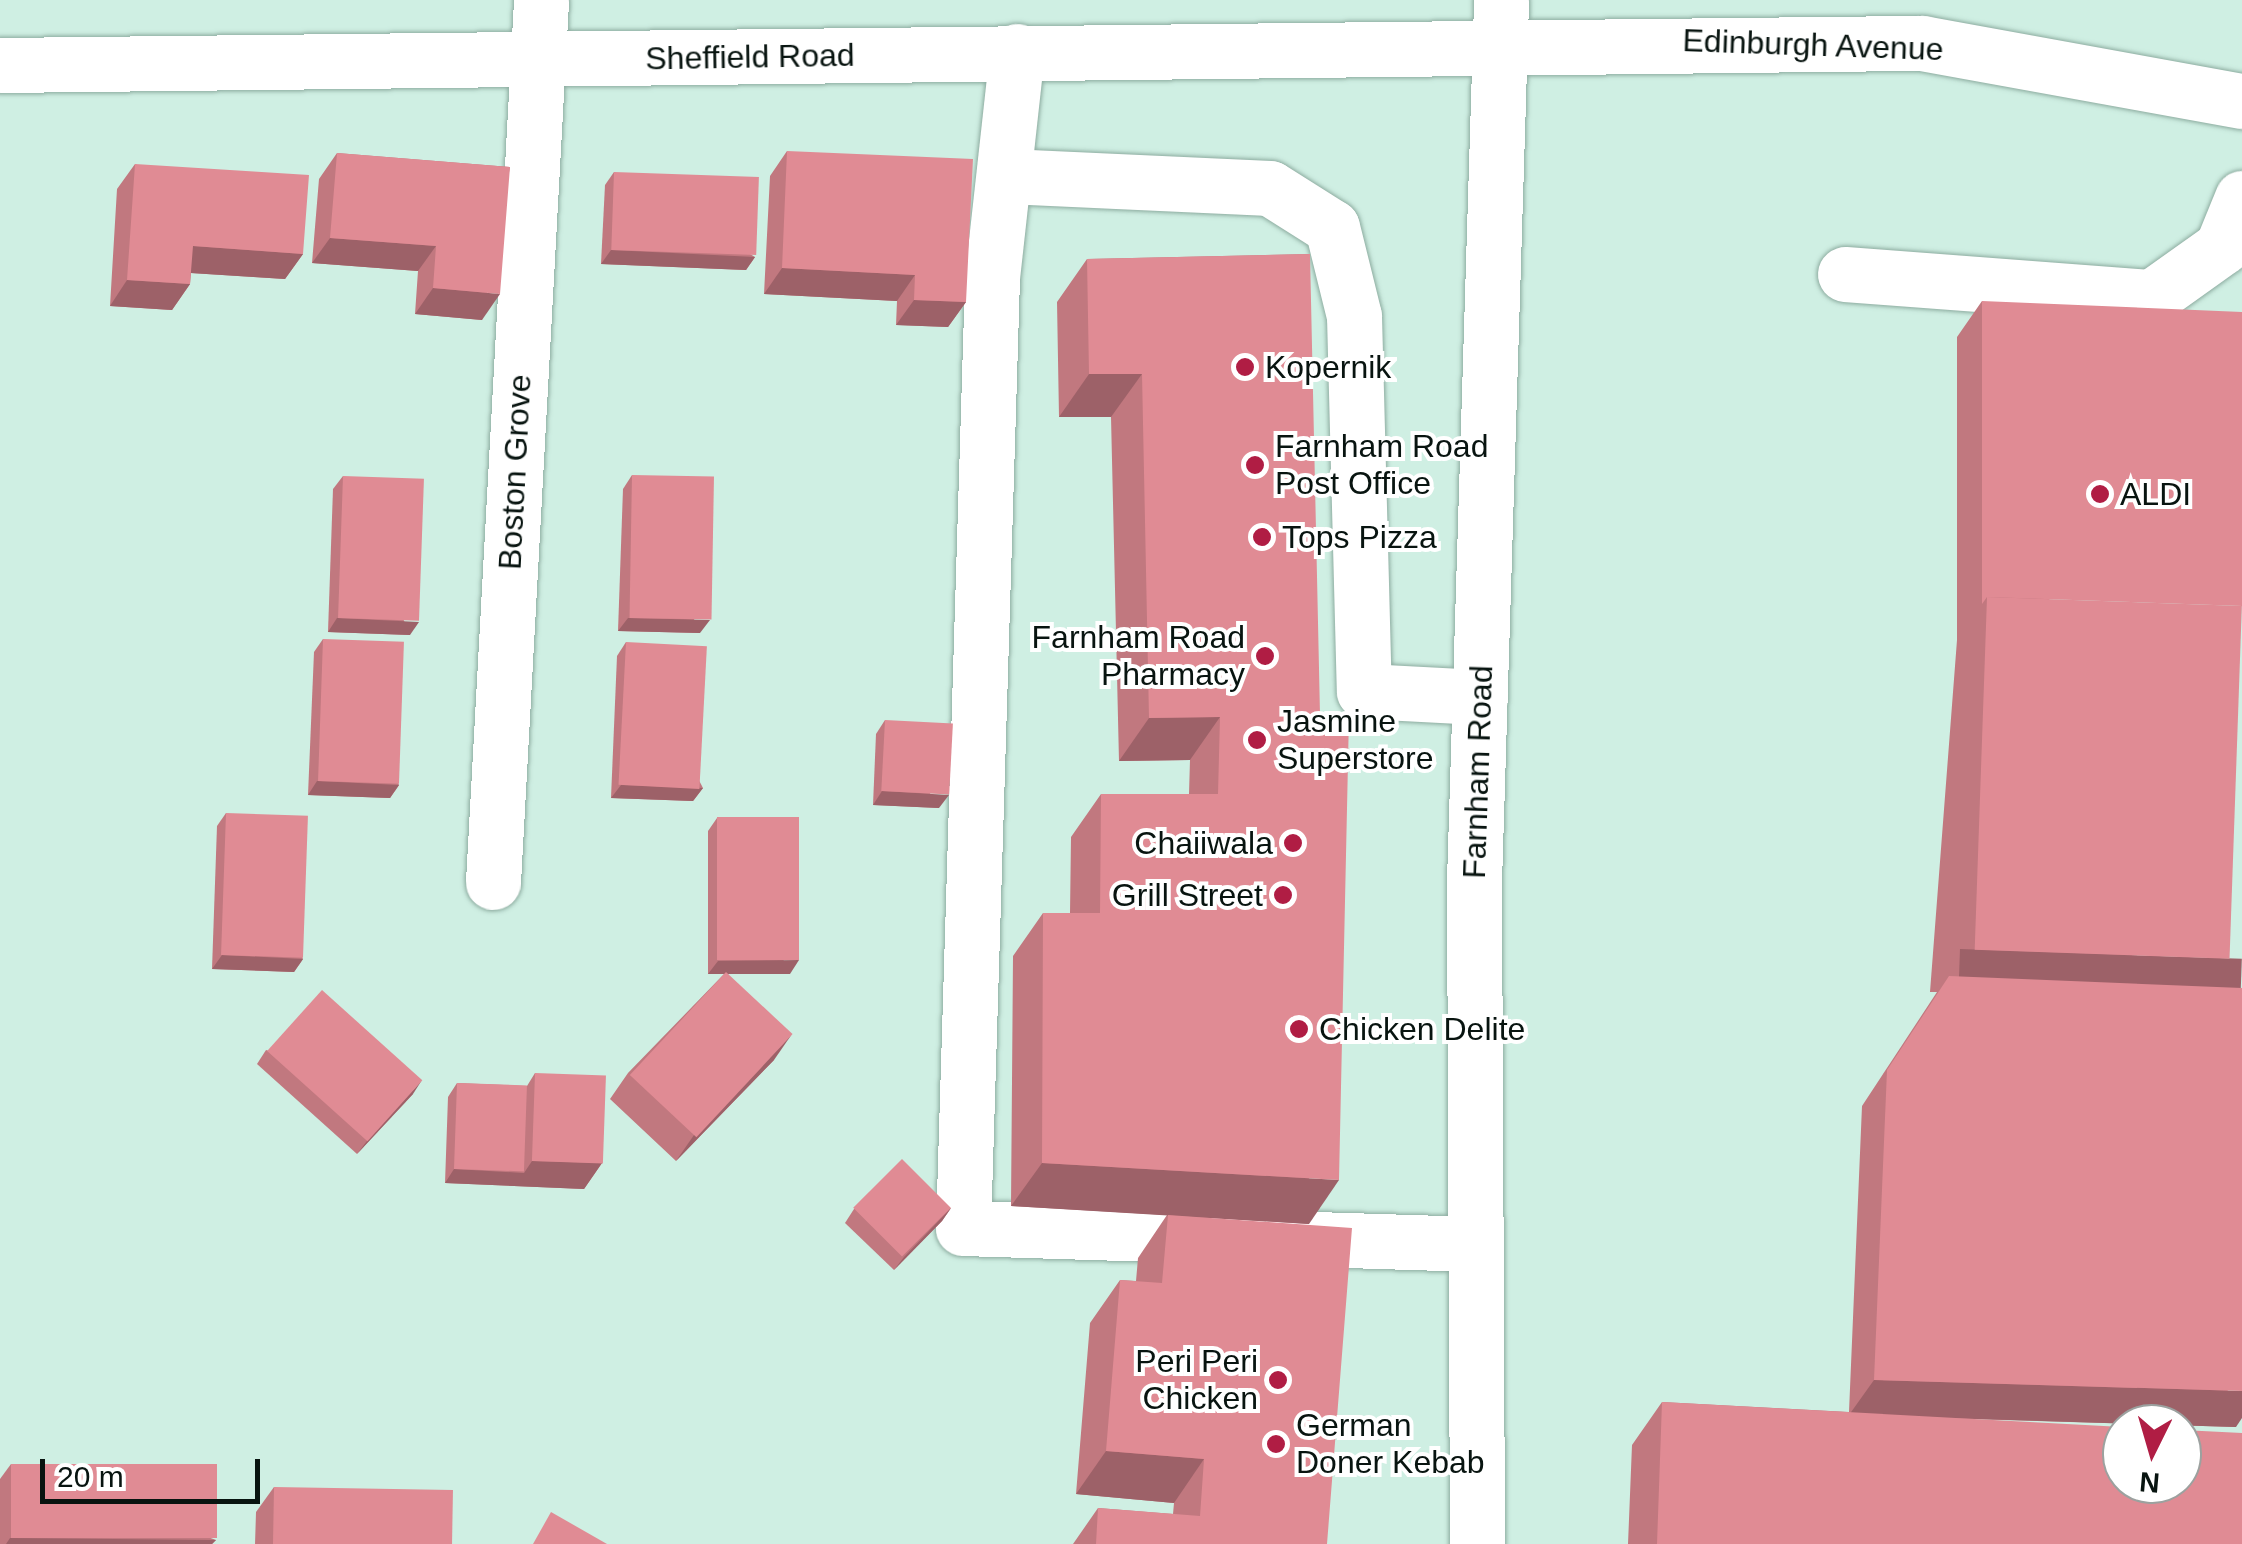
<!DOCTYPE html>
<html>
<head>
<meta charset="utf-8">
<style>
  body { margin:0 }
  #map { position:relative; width:2242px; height:1544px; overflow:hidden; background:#cfefe3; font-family:Arial,sans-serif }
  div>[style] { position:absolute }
  .roads { filter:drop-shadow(0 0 2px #8daca0) drop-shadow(0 0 2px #8daca0) }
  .minor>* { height:55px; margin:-27.5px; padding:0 27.5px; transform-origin:27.5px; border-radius:27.5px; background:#fff }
  .major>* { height:55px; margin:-27.5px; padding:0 27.5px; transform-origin:27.5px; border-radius:27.5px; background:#fff }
  .wall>* { inset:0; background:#c1787f }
  .shaded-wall>* { inset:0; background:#9d6168; transform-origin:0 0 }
  .building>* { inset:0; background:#e08b94; transform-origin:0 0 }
  .dots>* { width:28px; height:28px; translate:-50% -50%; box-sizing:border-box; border:5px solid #fff; border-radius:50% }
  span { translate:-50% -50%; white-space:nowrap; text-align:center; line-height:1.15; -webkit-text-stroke:8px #fff; paint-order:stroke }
  .street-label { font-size:32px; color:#081410 }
  .poi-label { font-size:32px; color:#081410 }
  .left { translate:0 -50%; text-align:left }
  .right { translate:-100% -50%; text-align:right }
  .north { position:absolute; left:2102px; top:1404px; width:100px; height:100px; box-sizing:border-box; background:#fff; border:2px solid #9ca19f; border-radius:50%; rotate:185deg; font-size:28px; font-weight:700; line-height:40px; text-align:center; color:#081410 }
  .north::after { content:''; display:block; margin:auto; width:35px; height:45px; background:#b01d44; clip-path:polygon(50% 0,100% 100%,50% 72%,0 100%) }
  .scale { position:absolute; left:40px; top:1459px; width:220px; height:45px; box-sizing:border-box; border:5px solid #081410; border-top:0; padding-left:12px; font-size:30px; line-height:35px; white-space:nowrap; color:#081410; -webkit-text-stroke:8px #fff; paint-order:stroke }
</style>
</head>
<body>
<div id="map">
  <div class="roads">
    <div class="minor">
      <div style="left:1017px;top:51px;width:229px;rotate:96.3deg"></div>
      <div style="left:992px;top:279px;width:949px;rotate:91.75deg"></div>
      <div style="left:963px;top:1228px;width:511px;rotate:1.79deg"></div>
      <div style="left:0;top:65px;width:1922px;rotate:-0.66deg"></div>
      <div style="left:1922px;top:43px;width:325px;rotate:10.3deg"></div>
      <div style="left:1007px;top:176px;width:263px;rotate:2.6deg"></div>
      <div style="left:1270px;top:188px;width:73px;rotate:32.2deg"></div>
      <div style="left:1332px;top:227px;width:92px;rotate:76.1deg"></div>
      <div style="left:1354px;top:316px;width:375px;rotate:88.5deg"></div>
      <div style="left:1364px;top:691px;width:116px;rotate:3deg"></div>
      <div style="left:1845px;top:274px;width:308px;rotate:4.3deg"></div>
      <div style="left:2152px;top:297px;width:86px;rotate:-35.5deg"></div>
      <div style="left:2222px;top:247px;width:53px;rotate:-67.8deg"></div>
      <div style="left:493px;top:882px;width:883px;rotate:-86.88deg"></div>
    </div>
    <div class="major">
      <div style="left:1477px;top:1544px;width:663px;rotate:-90.26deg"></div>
      <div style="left:1474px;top:881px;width:881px;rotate:-88.24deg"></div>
    </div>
  </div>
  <div class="wall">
    <div style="clip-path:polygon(787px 151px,966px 302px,948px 327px,896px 325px,897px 301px,764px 294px,770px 176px)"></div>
    <div style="clip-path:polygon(337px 153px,510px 167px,482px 320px,415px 314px,418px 271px,312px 263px,319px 179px)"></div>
    <div style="clip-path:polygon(135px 164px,303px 254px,285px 279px,191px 273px,190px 284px,172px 310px,110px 306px,117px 189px)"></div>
    <div style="clip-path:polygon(614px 172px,755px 257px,746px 270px,601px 264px,605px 185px)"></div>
    <div style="clip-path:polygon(1310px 254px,1309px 1224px,1211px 1218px,1327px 1544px,1073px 1544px,1098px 1508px,1173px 1514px,1174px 1503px,1076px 1494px,1090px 1323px,1120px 1280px,1136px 1281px,1138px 1258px,1167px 1215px,1011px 1206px,1013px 956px,1043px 913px,1070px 913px,1071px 837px,1101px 794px,1189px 794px,1190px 760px,1119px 761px,1111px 417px,1059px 417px,1057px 302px,1087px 259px)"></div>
    <div style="clip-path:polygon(1982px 301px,2236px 1427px,1969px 1419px,2242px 1544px,1628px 1544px,1632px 1445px,1662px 1402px,1849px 1412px,1862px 1106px,1937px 992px,1930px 992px,1957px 640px,1957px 337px)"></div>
    <div style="clip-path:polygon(632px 475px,700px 633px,618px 631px,623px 489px)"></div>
    <div style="clip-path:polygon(343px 476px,410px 635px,328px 632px,333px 489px)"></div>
    <div style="clip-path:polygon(323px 639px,399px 785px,390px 798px,308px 795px,314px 652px)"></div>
    <div style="clip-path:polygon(626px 642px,703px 788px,693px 801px,611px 798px,617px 656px)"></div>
    <div style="clip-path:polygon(885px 720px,939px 808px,873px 805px,876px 734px)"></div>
    <div style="clip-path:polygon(226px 813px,303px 959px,294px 972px,212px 969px,217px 826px)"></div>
    <div style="clip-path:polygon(717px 818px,790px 974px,728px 974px,774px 1060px,676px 1161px,610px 1099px,628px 1073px,724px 974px,708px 974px,708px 831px)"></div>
    <div style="clip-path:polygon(266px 1050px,413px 1094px,357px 1154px,257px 1064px)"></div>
    <div style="clip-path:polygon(535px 1073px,602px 1163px,584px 1189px,445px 1183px,448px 1097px,457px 1083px,527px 1086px)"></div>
    <div style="clip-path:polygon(951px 1208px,942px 1221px,894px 1270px,845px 1223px,854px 1209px)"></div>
    <div style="clip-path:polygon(11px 1464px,216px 1540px,212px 1544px,0 1544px,0 1479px)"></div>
    <div style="clip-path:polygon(274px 1487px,452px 1544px,255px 1544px,256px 1512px)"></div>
  </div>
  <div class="shaded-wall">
    <div style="clip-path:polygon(330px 238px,436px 246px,418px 271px,312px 263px)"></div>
    <div style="clip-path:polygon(193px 246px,303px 254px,285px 279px,175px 272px)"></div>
    <div style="clip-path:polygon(611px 250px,755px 257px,746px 270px,601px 264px)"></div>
    <div style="clip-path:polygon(782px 268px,915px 275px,897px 301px,764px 294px)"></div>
    <div style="clip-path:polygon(127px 280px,190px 284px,172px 310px,110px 306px)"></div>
    <div style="clip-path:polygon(433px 288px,500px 294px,482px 320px,415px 314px)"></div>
    <div style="clip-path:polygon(914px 300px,966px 302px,948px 327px,896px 325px)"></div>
    <div style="clip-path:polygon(1089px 374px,1142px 374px,1111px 417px,1059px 417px)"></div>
    <div style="clip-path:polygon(337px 618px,419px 622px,410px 635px,328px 632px)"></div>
    <div style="clip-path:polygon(628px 618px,710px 620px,700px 633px,618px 631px)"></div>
    <div style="clip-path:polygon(1220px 717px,1190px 760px,1119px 761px,1149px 718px)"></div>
    <div style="clip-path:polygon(317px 781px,399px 785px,390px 798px,308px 795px)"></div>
    <div style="clip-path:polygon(621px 785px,703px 788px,693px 801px,611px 798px)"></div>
    <div style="clip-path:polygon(882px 791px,949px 795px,939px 808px,873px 805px)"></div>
    <div style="left:1960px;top:949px;width:282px;height:52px;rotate:2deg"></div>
    <div style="clip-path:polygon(222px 955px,303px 959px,294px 972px,212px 969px)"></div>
    <div style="clip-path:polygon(799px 960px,790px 974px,708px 974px,718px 961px)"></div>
    <div style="clip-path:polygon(792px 1034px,774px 1060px,676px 1161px,694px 1135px)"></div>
    <div style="clip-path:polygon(422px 1080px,413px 1094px,357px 1154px,367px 1141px)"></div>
    <div style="clip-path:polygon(532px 1161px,602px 1163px,584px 1189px,445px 1183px,454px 1169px,524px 1173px)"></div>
    <div style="clip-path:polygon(1042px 1163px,1339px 1180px,1309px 1224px,1011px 1206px)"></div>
    <div style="clip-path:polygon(951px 1208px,942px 1221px,894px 1270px,904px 1257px)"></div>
    <div style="clip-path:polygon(1874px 1380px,2242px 1391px,2242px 1418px,2236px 1427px,1849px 1415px)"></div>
    <div style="clip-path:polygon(1106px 1451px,1204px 1459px,1174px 1503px,1076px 1494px)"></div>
    <div style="clip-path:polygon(10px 1538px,216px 1540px,212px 1544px,6px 1544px)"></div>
  </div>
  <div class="building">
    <div style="clip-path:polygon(787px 151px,973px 159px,966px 302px,914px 300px,915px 275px,782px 268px)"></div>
    <div style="clip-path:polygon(337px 153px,510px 167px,500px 294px,433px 288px,436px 246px,330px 238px)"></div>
    <div style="clip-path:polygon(135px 164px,309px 175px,303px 254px,193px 246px,190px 284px,127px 280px)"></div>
    <div style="left:614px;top:172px;width:145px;height:78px;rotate:2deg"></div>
    <div style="clip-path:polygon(1310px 254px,1320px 714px,1349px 716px,1339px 1180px,1042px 1163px,1043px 913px,1100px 913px,1101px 794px,1218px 794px,1220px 717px,1149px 718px,1142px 374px,1089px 374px,1087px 259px)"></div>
    <div style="clip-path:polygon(1982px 301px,2242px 312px,2242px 606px,1987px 597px,1982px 604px)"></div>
    <div style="left:632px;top:475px;width:82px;height:143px;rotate:1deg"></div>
    <div style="left:343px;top:476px;width:81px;height:142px;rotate:2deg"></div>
    <div style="left:1987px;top:597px;width:255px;height:353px;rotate:2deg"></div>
    <div style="left:323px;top:639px;width:81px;height:142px;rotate:2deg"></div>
    <div style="left:626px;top:642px;width:81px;height:143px;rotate:3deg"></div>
    <div style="left:885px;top:720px;width:68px;height:71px;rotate:3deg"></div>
    <div style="left:226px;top:813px;width:82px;height:142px;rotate:2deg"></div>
    <div style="left:799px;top:817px;width:143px;height:82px;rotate:90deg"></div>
    <div style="left:726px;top:972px;width:91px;height:141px;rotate:43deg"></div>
    <div style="clip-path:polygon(1949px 976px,2242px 988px,2242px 1391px,1874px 1380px,1887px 1070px)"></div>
    <div style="left:322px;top:990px;width:135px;height:82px;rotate:42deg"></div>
    <div style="left:535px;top:1073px;width:71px;height:88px;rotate:2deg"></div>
    <div style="left:457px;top:1083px;width:70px;height:86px;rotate:2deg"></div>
    <div style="left:902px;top:1159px;width:69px;height:69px;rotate:45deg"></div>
    <div style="clip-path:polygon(1168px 1215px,1352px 1228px,1327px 1544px,1096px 1544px,1098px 1508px,1200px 1516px,1204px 1459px,1106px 1451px,1120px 1280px,1162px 1283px)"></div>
    <div style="clip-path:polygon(1662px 1402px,2122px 1427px,2122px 1484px,2182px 1484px,2182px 1430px,2242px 1433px,2242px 1544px,1657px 1544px)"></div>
    <div style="left:11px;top:1464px;width:206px;height:74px"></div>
    <div style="left:274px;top:1487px;width:179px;height:57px;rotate:1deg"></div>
    <div style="clip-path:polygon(551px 1512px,607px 1544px,533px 1544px)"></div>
  </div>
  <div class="dots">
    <div style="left:1245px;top:367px;background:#b01d44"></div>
    <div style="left:1255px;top:465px;background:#b01d44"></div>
    <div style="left:2100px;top:494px;background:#b01d44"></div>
    <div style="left:1262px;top:537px;background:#b01d44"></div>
    <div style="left:1265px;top:656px;background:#b01d44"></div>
    <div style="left:1257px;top:740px;background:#b01d44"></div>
    <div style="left:1293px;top:843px;background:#b01d44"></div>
    <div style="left:1283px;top:895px;background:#b01d44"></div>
    <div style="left:1299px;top:1029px;background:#b01d44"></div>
    <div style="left:1278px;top:1380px;background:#b01d44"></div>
    <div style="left:1276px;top:1444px;background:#b01d44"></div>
  </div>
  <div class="street-label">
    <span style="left:1813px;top:45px;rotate:2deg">Edinburgh Avenue</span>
    <span style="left:750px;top:57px;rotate:-1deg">Sheffield Road</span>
    <span style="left:515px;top:472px;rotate:-87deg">Boston Grove</span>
    <span style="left:1478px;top:772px;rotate:-88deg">Farnham Road</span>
  </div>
  <div class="poi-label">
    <span class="left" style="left:1265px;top:367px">Kopernik</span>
    <span class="left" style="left:1275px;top:465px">Farnham Road<br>Post Office</span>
    <span class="left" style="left:2120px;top:494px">ALDI</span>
    <span class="left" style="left:1282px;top:537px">Tops Pizza</span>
    <span class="right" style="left:1245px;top:656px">Farnham Road<br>Pharmacy</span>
    <span class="left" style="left:1277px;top:740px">Jasmine<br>Superstore</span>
    <span class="right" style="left:1273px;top:843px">Chaiiwala</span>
    <span class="right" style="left:1263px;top:895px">Grill Street</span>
    <span class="left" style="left:1319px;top:1029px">Chicken Delite</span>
    <span class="right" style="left:1258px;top:1380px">Peri Peri<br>Chicken</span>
    <span class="left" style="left:1296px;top:1444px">German<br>Doner Kebab</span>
  </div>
  <div class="north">N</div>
  <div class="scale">20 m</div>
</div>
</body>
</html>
